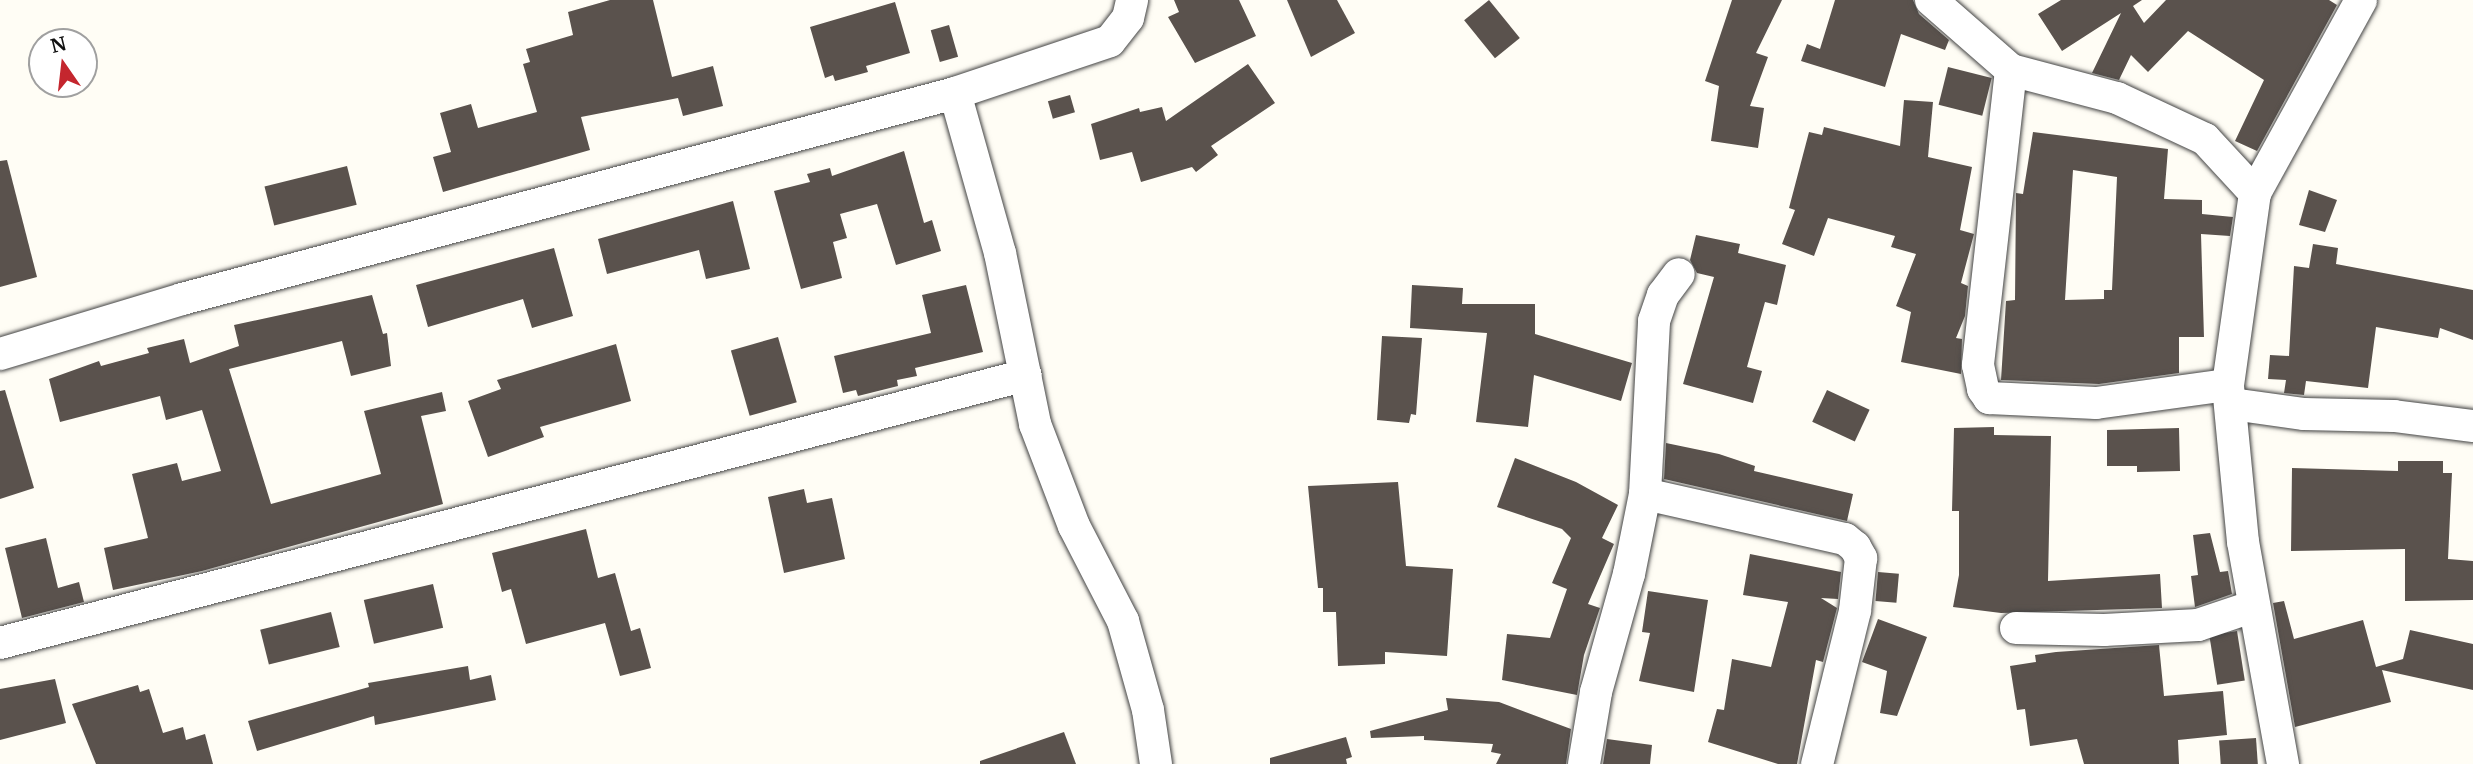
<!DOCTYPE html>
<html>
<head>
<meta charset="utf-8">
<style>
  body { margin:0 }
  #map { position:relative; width:2473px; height:764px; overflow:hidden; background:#fffdf5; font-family:Merriweather,serif }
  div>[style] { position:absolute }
  .building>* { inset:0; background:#5a524d; transform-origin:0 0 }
  .roads { filter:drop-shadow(0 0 2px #444) drop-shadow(0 0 2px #444) }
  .minor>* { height:32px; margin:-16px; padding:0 16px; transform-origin:16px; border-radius:16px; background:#fff }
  span { translate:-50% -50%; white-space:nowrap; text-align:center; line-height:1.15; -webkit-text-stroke:7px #fff; paint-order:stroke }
  .north { position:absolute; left:28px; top:28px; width:70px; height:70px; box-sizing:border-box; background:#fff; border:2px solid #a0a0a0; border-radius:50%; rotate:346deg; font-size:19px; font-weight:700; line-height:28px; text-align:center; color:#111 }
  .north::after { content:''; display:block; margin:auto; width:24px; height:32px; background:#c4262e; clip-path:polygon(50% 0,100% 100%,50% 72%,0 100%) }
</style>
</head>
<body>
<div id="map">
  <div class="building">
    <div style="clip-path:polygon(610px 0,653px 0,672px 77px,713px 66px,723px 106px,683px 116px,678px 98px,581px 117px,590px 150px,443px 192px,433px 157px,451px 152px,440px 113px,471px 104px,478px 128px,537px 112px,523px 64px,530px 62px,526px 49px,573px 35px,568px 12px)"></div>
    <div style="clip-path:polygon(1174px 0,1239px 0,1256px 36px,1195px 63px,1168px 17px,1179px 12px)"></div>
    <div style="clip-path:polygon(1287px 0,1337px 0,1355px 33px,1311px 57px)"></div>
    <div style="left:1489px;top:0;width:49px;height:32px;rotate:51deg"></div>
    <div style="clip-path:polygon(1732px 0,1782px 0,1756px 53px,1768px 57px,1750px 106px,1764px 108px,1758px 148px,1711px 141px,1719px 86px,1705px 81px)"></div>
    <div style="clip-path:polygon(1835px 0,1913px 0,1919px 14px,1949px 40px,1945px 50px,1901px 34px,1885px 87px,1801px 61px,1807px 44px,1820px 49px)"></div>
    <div style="clip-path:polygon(2061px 0,2142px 0,2133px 6px,2144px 23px,2166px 0,2329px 0,2337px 5px,2257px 151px,2235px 141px,2264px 80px,2188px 31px,2148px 72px,2131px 55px,2119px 80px,2092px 73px,2121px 13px,2062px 51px,2038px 14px)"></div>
    <div style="clip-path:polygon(895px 2px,910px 53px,866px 66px,868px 72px,835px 81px,833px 75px,825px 78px,810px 27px)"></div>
    <div style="left:949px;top:25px;width:33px;height:19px;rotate:74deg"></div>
    <div style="clip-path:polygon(1248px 64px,1275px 103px,1211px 146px,1218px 155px,1196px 172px,1192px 167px,1141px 182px,1132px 152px,1100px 160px,1091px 124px,1139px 108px,1140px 112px,1162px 107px,1166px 121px)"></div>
    <div style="left:1948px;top:67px;width:45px;height:39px;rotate:14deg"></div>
    <div style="left:1070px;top:95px;width:18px;height:23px;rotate:74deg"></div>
    <div style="clip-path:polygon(1904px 100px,1933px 102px,1928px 157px,1972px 167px,1960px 230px,1974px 234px,1961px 283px,1968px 286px,1965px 316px,1956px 338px,1962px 339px,1961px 374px,1901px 362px,1911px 312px,1896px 306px,1916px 254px,1891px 247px,1895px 236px,1828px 218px,1814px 256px,1782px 244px,1795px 210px,1789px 208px,1809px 132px,1822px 135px,1824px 127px,1900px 146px)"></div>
    <div style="clip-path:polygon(evenodd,2033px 132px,2168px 149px,2164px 199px,2202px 200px,2202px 214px,2233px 217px,2230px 236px,2201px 234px,2204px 337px,2179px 337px,2179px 373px,2099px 384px,2001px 380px,2006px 301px,2015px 300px,2016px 193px,2023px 194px,2033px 132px,2073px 170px,2117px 177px,2112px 290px,2104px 290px,2104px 299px,2065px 300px,2073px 170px)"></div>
    <div style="clip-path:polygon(904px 151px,924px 223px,932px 220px,941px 251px,896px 265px,877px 204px,840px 214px,847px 238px,833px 242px,842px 278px,801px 289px,774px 191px,810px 182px,807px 174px,830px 168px,832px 176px)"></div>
    <div style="clip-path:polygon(7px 160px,37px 277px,0 287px,0 161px)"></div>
    <div style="left:347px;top:166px;width:40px;height:85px;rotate:76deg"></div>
    <div style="clip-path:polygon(2309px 190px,2337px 200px,2325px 232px,2299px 225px)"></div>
    <div style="clip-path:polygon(733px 201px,750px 269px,706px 279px,699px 250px,607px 274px,598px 239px)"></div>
    <div style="clip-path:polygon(1696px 235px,1740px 244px,1738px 253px,1786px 265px,1777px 305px,1765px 302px,1747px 367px,1762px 371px,1753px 403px,1683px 384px,1714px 277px,1697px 273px,1690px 260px)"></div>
    <div style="clip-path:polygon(2313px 244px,2338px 248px,2336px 264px,2473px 290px,2473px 340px,2440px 328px,2438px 338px,2376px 327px,2368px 388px,2306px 381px,2304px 395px,2284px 393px,2286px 380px,2268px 379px,2270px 355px,2289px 356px,2294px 266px,2309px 268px)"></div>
    <div style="clip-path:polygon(554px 248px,573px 316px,532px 328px,523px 299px,428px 327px,416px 285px)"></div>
    <div style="clip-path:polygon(966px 285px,983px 352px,915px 368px,917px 376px,897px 380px,898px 386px,858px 396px,856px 390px,843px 393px,834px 356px,931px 333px,922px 295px)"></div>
    <div style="clip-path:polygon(1412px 285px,1463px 288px,1462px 304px,1535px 304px,1535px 334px,1632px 363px,1621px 401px,1534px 375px,1528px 427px,1476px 422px,1487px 333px,1410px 328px)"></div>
    <div style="clip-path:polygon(372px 295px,383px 334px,387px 333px,391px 366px,351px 376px,342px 341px,229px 369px,271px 504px,381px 474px,364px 411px,442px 392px,446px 411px,421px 416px,443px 504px,202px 571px,113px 590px,104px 548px,148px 538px,132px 474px,177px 463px,182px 481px,221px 471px,202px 410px,166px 420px,160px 396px,60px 422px,49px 379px,99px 361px,101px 366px,149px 353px,147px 348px,184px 339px,190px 363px,239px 346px,234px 325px)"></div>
    <div style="clip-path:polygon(1382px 336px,1422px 338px,1416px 415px,1411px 414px,1409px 423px,1377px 420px)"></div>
    <div style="left:778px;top:337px;width:68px;height:49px;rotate:74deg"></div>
    <div style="clip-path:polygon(616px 344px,631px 401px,540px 427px,544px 437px,488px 457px,468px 401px,501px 389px,497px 380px)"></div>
    <div style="clip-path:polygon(5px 390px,34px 488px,0 499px,0 391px)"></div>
    <div style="left:1827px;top:390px;width:47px;height:35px;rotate:25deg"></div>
    <div style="clip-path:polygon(1994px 427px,1994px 435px,2051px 436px,2048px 581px,2160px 574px,2162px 608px,2001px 613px,1953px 607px,1959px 575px,1959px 511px,1952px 511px,1954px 428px)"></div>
    <div style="clip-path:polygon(2179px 428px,2180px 471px,2137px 472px,2137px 466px,2107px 466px,2107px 430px)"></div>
    <div style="clip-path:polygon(1666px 443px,1719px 454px,1755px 466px,1754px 471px,1853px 494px,1847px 521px,1664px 479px)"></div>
    <div style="clip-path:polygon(1515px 458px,1576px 482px,1618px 505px,1602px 538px,1614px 544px,1588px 604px,1600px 608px,1584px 655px,1577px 695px,1502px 680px,1507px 634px,1550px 638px,1567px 589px,1552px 583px,1571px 538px,1562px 529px,1497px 507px)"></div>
    <div style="clip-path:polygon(2398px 461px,2443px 461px,2443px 473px,2452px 473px,2448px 559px,2473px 561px,2473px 600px,2405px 601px,2405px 549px,2291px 551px,2292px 468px,2398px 471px)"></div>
    <div style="clip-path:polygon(1398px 482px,1406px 566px,1453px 569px,1447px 656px,1385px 652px,1385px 664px,1338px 666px,1336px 612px,1323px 612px,1323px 588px,1318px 588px,1308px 486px)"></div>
    <div style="clip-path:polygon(804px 489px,807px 503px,832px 498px,845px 559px,784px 573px,768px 497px)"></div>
    <div style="clip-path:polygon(586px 529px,598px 578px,615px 573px,631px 631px,640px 628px,651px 668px,620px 676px,605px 623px,526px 644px,511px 589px,502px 592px,492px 553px)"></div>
    <div style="clip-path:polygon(2210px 533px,2220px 572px,2228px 571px,2232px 594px,2195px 607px,2191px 576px,2198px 575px,2193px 535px)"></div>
    <div style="clip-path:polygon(46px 538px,58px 588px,79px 582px,84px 602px,22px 618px,5px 548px)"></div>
    <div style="clip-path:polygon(1750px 554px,1841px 572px,1838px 599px,1821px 598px,1837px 608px,1823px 662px,1816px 660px,1797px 764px,1778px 764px,1708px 742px,1717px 709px,1724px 710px,1732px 659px,1771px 667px,1788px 602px,1743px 595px)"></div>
    <div style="left:1878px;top:572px;width:21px;height:29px;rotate:5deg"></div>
    <div style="left:433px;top:584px;width:45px;height:71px;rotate:77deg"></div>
    <div style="clip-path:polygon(1648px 591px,1708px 600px,1694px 692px,1639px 681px,1650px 633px,1642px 632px)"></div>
    <div style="clip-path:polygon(2284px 601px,2294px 639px,2363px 620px,2376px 667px,2403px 659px,2410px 630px,2473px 644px,2473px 690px,2382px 670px,2391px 702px,2295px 727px,2273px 603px)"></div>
    <div style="left:331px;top:612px;width:36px;height:73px;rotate:76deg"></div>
    <div style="clip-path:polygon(1878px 619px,1927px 637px,1897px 716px,1880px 713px,1887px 671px,1862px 662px)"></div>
    <div style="left:2237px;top:631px;width:50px;height:28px;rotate:81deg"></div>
    <div style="clip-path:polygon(2159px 645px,2164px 696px,2223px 691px,2227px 735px,2178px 740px,2179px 764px,2084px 764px,2077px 739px,2030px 746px,2025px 709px,2017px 710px,2010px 666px,2036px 662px,2035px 655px,2056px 652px)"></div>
    <div style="clip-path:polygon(468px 666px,470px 680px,491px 675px,496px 700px,375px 725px,374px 716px,257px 751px,248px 721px,369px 687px,368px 683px)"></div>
    <div style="clip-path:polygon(55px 679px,66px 723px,0 740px,0 689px)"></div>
    <div style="clip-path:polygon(138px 685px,140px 692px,149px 689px,163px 733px,183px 727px,186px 740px,205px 734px,213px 764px,96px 764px,72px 704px)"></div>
    <div style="clip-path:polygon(1446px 698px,1499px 702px,1571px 729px,1566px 764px,1496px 764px,1501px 754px,1491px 752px,1493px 744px,1424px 740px,1424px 736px,1371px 738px,1370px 731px,1448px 710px)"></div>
    <div style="clip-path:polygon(1064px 732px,1076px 764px,980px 764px,980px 761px)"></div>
    <div style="clip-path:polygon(1346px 737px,1352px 757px,1346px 759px,1347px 764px,1270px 764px,1270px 758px)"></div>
    <div style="left:2256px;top:738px;width:26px;height:37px;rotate:86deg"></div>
    <div style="clip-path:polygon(1607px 739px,1652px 745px,1650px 764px,1603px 764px)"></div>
  </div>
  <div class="roads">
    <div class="minor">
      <div style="left:1931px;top:0;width:106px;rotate:41.2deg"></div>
      <div style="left:2011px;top:70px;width:110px;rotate:14.8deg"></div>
      <div style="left:2117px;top:98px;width:97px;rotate:25deg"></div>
      <div style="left:2205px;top:139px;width:74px;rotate:47.2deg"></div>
      <div style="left:2011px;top:70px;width:297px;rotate:96.4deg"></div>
      <div style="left:1978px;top:365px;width:25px;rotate:78deg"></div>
      <div style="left:1983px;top:389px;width:11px;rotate:56deg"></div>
      <div style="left:1989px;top:398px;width:107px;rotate:2.7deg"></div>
      <div style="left:2096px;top:403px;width:133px;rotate:-7.8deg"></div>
      <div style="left:955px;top:93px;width:166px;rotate:74.3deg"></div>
      <div style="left:1000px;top:253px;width:175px;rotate:78.4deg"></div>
      <div style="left:1035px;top:424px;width:109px;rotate:69.1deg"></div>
      <div style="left:1074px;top:526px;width:107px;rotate:62.7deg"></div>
      <div style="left:1123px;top:621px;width:92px;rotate:74.3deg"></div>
      <div style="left:1148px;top:710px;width:55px;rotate:81.6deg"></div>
      <div style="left:0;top:354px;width:190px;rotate:-16.8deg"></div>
      <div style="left:182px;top:299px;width:800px;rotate:-14.92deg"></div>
      <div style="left:955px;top:93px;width:163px;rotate:-18.5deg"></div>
      <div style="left:1110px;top:41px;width:29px;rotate:-52deg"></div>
      <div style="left:1128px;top:18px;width:18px;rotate:-77deg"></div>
      <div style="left:2232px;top:404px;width:73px;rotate:7.9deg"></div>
      <div style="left:2304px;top:414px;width:90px;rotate:1.3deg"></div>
      <div style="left:2394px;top:416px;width:80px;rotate:7.2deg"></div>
      <div style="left:1645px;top:494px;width:205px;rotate:12.7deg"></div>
      <div style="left:1845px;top:539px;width:13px;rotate:39deg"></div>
      <div style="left:1855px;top:547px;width:13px;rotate:61deg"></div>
      <div style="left:1861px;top:558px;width:53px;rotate:96.5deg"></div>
      <div style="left:1855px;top:611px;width:158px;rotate:103.9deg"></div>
      <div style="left:2016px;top:628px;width:88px;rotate:1.3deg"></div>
      <div style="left:2104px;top:630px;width:94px;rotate:-3deg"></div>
      <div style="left:2198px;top:625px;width:59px;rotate:-18.7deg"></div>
      <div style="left:0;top:643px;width:1060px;rotate:-14.64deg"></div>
      <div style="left:1584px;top:764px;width:73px;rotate:-80.5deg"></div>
      <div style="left:1596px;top:692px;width:123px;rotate:-74.4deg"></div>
      <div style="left:1629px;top:574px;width:82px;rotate:-78.7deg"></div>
      <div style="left:1645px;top:494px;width:173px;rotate:-87deg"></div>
      <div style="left:1654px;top:321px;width:28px;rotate:-71deg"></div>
      <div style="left:1663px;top:295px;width:26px;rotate:-53deg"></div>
      <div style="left:2283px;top:764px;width:226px;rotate:-100.2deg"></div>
      <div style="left:2243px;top:542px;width:158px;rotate:-95.5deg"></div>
      <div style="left:2228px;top:385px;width:194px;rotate:-82deg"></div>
      <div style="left:2255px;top:193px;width:220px;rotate:-61.2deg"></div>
    </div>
  </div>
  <div class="north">N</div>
</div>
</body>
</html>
